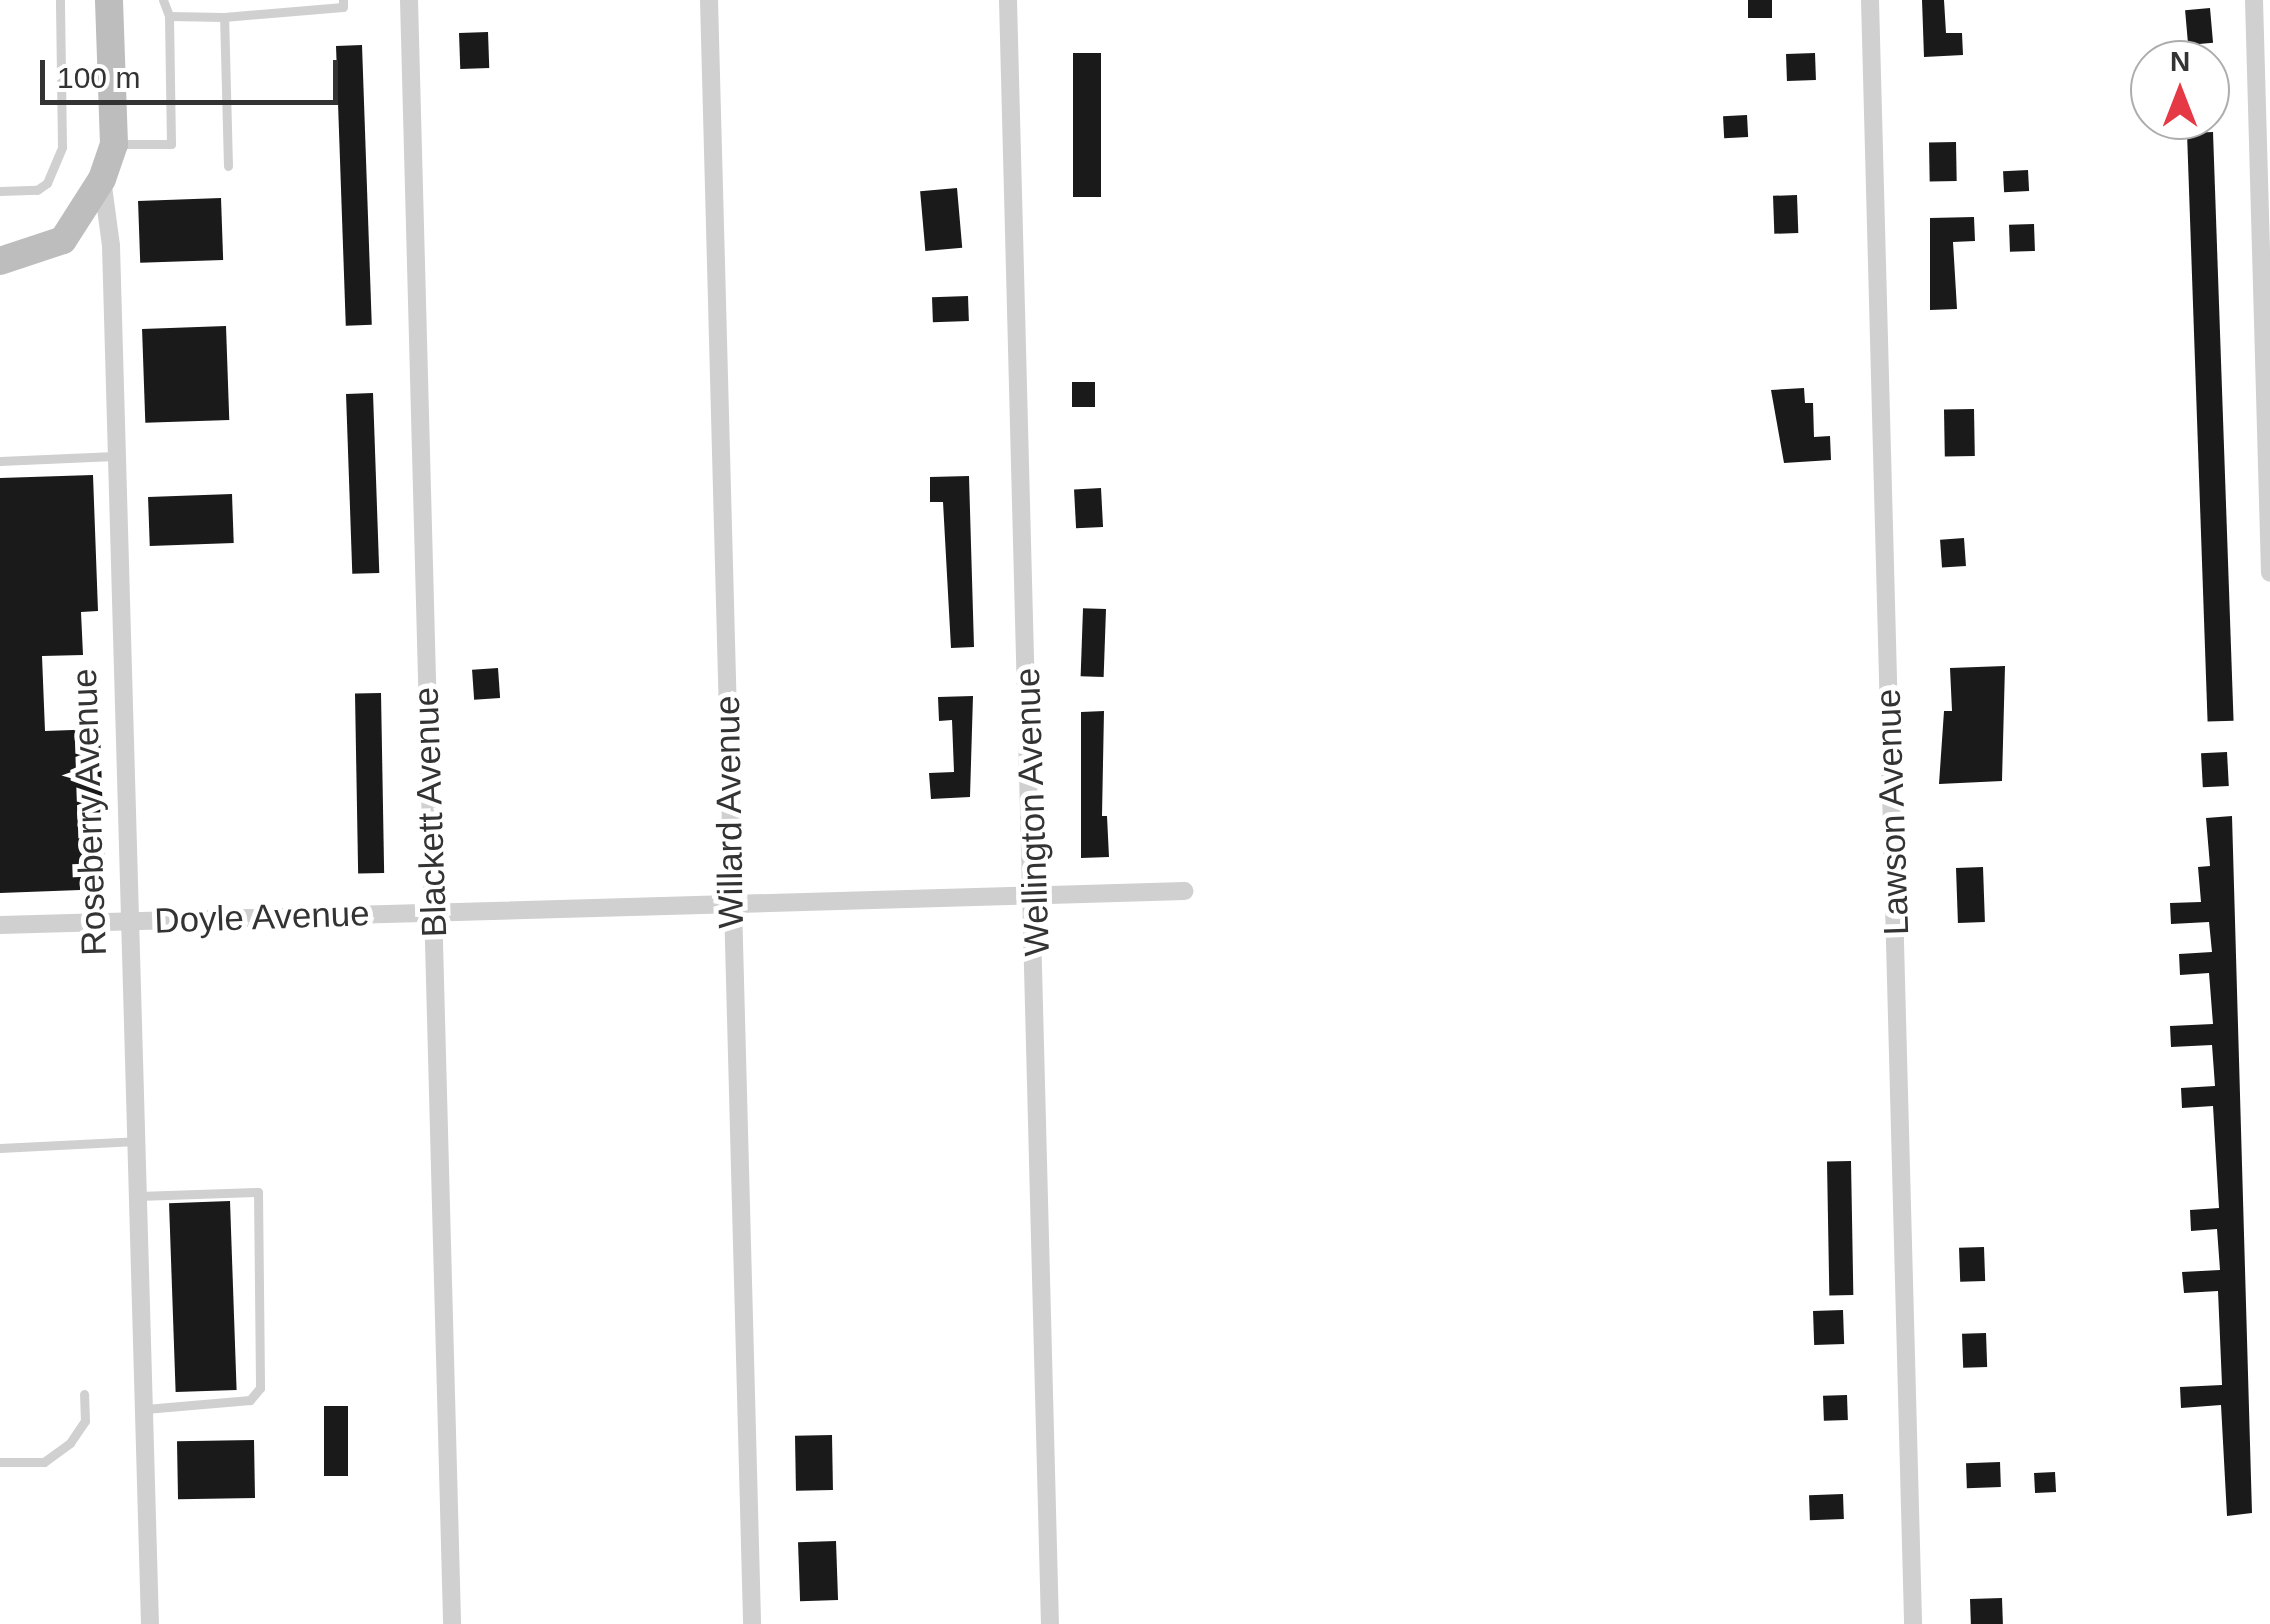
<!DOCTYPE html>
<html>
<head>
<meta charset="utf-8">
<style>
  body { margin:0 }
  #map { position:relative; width:2270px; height:1624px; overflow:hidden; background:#fff; font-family:Helvetica,sans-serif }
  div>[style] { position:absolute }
  .building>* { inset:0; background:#1a1a1a; transform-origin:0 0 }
  .lane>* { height:9px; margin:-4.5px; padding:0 4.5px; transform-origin:4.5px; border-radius:4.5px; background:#d0d0d0 }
  .street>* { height:18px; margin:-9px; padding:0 9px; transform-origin:9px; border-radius:9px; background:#d0d0d0 }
  .secondary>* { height:28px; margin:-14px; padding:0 14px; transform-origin:14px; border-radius:14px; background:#bdbdbd }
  span { translate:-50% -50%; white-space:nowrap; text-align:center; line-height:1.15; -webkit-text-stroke:10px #fff; paint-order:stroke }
  .street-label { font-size:35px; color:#333 }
  .north { position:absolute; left:2130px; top:40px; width:100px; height:100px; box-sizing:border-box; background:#fff; border:2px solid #adadad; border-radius:50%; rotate:0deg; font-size:28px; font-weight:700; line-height:40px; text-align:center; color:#333 }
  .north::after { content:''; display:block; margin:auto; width:35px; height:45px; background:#e63946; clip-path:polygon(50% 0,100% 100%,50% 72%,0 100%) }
  .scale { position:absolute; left:40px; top:60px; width:298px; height:45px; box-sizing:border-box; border:5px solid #333; border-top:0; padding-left:12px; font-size:30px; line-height:35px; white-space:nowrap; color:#333; -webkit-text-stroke:8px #fff; paint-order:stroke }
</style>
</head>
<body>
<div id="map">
  <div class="building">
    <div style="left:1748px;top:0;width:24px;height:18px"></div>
    <div style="clip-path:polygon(1922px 0,1944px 0,1946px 33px,1962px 33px,1963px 55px,1924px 57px)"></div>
    <div style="left:2210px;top:8px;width:35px;height:25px;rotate:85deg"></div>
    <div style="left:488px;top:32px;width:36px;height:29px;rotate:88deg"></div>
    <div style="left:362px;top:45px;width:280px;height:26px;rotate:88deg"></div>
    <div style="left:1073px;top:53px;width:28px;height:144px"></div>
    <div style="left:1815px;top:53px;width:27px;height:29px;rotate:88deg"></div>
    <div style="left:1747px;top:115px;width:22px;height:24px;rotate:87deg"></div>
    <div style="left:2213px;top:132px;width:589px;height:26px;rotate:88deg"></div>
    <div style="left:1956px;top:142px;width:39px;height:27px;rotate:89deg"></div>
    <div style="left:2028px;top:170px;width:21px;height:25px;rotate:87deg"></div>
    <div style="left:957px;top:188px;width:60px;height:37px;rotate:85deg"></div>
    <div style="left:1797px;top:195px;width:38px;height:24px;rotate:88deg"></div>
    <div style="left:221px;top:198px;width:62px;height:83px;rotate:88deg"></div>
    <div style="clip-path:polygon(1974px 217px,1975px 241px,1953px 242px,1957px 309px,1930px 310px,1930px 218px)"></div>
    <div style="left:2034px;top:224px;width:27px;height:25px;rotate:88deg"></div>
    <div style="left:968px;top:296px;width:25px;height:36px;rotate:88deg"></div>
    <div style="left:226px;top:326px;width:94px;height:84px;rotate:88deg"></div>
    <div style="left:1095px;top:382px;width:25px;height:23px;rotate:90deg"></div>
    <div style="clip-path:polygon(1804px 388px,1805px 403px,1813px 403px,1814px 437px,1830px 436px,1831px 460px,1784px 463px,1771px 390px)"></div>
    <div style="left:373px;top:393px;width:180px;height:27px;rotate:88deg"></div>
    <div style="left:1974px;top:409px;width:47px;height:30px;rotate:89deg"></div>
    <div style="clip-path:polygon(93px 475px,98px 611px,81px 612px,83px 655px,42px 656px,45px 731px,100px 729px,105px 878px,80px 879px,80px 890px,0 893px,0 478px)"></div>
    <div style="clip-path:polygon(969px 476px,974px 647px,951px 648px,943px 502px,930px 502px,930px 477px)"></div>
    <div style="left:1101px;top:488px;width:39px;height:27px;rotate:87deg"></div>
    <div style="left:232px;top:494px;width:49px;height:84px;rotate:88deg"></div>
    <div style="left:1964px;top:538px;width:28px;height:24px;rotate:86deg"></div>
    <div style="left:1106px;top:609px;width:68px;height:23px;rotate:92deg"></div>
    <div style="clip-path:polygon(2005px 666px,2002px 781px,1939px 784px,1944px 711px,1952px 711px,1950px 668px)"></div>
    <div style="left:498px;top:668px;width:30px;height:26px;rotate:86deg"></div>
    <div style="left:381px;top:693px;width:180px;height:26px;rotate:89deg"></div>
    <div style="clip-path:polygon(973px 696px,970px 797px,931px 799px,929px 773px,954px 772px,952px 720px,939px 721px,938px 697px)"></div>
    <div style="clip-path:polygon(1104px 711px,1102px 816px,1107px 816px,1109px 857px,1081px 858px,1081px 712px)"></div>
    <div style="left:2227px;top:752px;width:34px;height:26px;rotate:87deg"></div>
    <div style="clip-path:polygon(2232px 816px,2252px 1513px,2227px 1516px,2221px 1405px,2181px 1408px,2180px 1387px,2222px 1385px,2218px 1291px,2184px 1293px,2182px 1272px,2220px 1270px,2217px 1229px,2191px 1231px,2190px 1210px,2219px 1208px,2213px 1106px,2182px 1108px,2181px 1088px,2215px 1086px,2212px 1045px,2171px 1047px,2170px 1026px,2213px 1024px,2209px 973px,2180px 975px,2179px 954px,2212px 952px,2209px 922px,2171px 924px,2170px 903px,2201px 902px,2198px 867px,2210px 866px,2206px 818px)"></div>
    <div style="left:1983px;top:867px;width:55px;height:27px;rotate:88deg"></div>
    <div style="left:1851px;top:1161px;width:134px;height:24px;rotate:89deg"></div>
    <div style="left:230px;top:1201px;width:189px;height:61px;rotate:88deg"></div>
    <div style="left:1984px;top:1247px;width:34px;height:25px;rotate:88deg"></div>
    <div style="left:1843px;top:1310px;width:34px;height:30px;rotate:88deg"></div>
    <div style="left:1986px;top:1333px;width:34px;height:24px;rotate:88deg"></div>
    <div style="left:1847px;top:1395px;width:25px;height:24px;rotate:88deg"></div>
    <div style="left:324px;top:1406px;width:24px;height:70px"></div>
    <div style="left:832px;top:1435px;width:55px;height:37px;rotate:89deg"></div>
    <div style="left:254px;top:1440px;width:58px;height:77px;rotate:89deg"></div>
    <div style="left:2000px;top:1462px;width:25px;height:34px;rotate:88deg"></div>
    <div style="left:2055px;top:1472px;width:20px;height:21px;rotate:87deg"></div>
    <div style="left:1843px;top:1494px;width:25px;height:34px;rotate:88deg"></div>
    <div style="left:836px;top:1541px;width:59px;height:38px;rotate:88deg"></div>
    <div style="left:2002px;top:1598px;width:26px;height:32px;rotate:88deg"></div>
  </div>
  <div class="lane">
    <div style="left:163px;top:0;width:17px;rotate:69deg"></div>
    <div style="left:117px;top:144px;width:54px"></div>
    <div style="left:171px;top:144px;width:128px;rotate:-90.9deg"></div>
    <div style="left:169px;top:16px;width:55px;rotate:1deg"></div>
    <div style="left:228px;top:166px;width:149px;rotate:-91.5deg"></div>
    <div style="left:224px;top:17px;width:119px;rotate:-4.8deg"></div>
    <div style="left:343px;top:7px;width:7px;rotate:-90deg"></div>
    <div style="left:0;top:191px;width:37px;rotate:-2deg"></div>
    <div style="left:37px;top:190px;width:12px;rotate:-35deg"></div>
    <div style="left:47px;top:183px;width:39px;rotate:-67deg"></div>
    <div style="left:62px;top:147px;width:147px;rotate:-90.8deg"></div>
    <div style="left:0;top:461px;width:115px;rotate:-2.5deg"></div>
    <div style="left:0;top:1148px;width:136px;rotate:-2.9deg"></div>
    <div style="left:138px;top:1196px;width:120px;rotate:-1.9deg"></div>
    <div style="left:258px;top:1192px;width:196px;rotate:89.4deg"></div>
    <div style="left:260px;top:1388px;width:16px;rotate:130deg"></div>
    <div style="left:250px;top:1400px;width:105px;rotate:175.1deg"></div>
    <div style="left:0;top:1462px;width:44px"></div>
    <div style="left:44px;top:1462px;width:32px;rotate:-36deg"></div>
    <div style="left:70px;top:1443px;width:27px;rotate:-56deg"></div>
    <div style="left:85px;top:1421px;width:27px;rotate:-92deg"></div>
  </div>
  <div class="street">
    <div style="left:409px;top:0;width:1625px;rotate:88.48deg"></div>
    <div style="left:709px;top:0;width:1625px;rotate:88.48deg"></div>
    <div style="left:1008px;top:0;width:1625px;rotate:88.52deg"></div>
    <div style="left:1870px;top:0;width:1625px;rotate:88.48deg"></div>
    <div style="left:2254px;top:0;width:573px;rotate:88.4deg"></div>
    <div style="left:102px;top:179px;width:68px;rotate:82.3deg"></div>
    <div style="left:111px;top:246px;width:1379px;rotate:88.38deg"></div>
    <div style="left:0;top:925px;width:1185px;rotate:-1.64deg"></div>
  </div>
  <div class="secondary">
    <div style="left:0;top:261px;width:66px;rotate:-18.4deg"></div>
    <div style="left:63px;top:240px;width:72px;rotate:-57.4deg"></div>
    <div style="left:102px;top:179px;width:37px;rotate:-71deg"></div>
    <div style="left:114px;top:144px;width:144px;rotate:-92deg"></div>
  </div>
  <div class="street-label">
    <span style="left:89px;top:812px;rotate:-92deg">Roseberry Avenue</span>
    <span style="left:430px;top:812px;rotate:-92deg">Blackett Avenue</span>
    <span style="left:729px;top:812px;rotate:-91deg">Willard Avenue</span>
    <span style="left:1032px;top:812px;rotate:-92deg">Wellington Avenue</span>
    <span style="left:1892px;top:812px;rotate:-92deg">Lawson Avenue</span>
    <span style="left:262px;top:917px;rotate:-2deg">Doyle Avenue</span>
  </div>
  <div class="north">N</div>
  <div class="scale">100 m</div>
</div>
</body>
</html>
